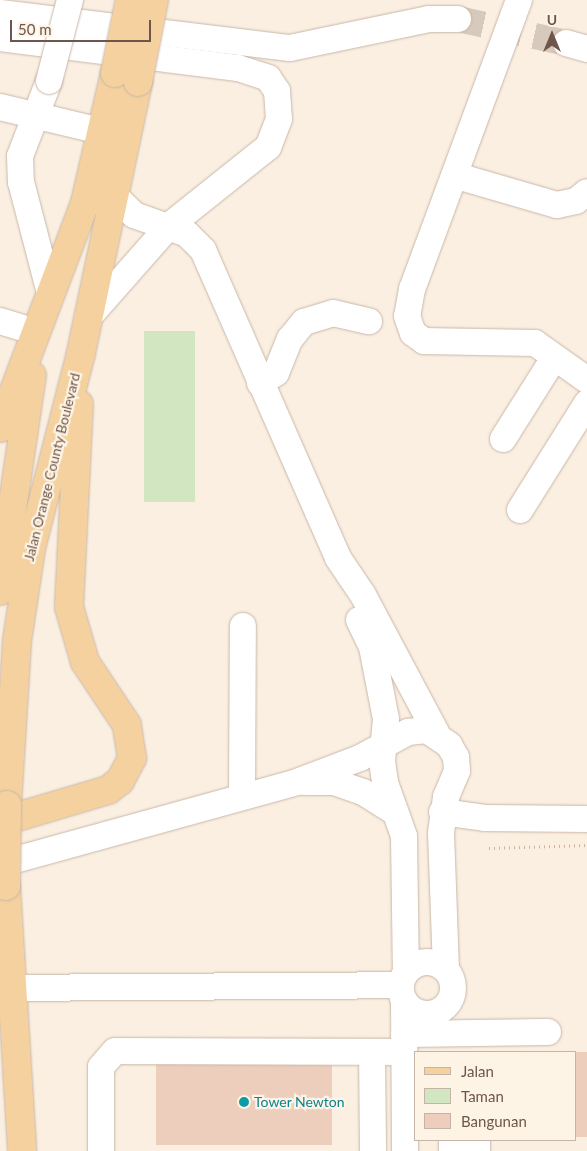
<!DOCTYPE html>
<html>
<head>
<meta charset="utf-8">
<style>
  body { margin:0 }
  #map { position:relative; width:587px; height:1151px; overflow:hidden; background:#faefe1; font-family:Lato,sans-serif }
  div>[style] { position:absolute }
  .green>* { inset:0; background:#d1e6c1; transform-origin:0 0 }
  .building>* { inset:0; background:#edcdbb; transform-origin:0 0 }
  .minor-tunnel>* { height:26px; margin-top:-13px; transform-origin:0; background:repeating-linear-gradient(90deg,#d7c9bb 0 26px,transparent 0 39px) }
  .path>* { height:3px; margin-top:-1.5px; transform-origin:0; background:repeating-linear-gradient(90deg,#d1b19f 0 1px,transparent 0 5px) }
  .roads { filter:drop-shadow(0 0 1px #c9b7a9) drop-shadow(0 0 1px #c9b7a9) }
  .minor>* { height:26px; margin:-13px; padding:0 13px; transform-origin:13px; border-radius:13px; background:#fff }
  .minor>.ring { margin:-13px; padding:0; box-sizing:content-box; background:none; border:26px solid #fff; border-radius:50% }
  .major>* { height:28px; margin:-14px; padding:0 14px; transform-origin:14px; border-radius:14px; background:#f4d19e }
  .bridges { filter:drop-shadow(0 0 1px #c9b7a9) drop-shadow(0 0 1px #c9b7a9) }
  .minor-bridge>* { height:26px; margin:-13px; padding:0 13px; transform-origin:13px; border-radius:13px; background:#fff }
  .major-bridge>* { height:28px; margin:-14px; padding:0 14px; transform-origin:14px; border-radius:14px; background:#f4d19e }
  .dots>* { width:14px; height:14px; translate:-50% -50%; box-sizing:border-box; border:2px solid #fdf4e6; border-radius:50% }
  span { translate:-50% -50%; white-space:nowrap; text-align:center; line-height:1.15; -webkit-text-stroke:4.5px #fdf4e6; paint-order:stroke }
  .street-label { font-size:14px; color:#6f564a }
  .culture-label { font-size:14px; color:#0d838f }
  .left { translate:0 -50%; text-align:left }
  .legend { position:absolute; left:414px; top:1051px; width:162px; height:90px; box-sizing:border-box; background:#fdf4e6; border:1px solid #c4b5a8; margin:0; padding:6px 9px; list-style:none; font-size:15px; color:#6f564a }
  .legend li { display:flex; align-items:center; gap:10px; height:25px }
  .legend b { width:25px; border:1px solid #c4b5a8 }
  .north { position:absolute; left:527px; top:10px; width:50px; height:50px; -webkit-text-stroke:4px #fdf4e6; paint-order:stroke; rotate:0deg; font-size:14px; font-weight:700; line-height:20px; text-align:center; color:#6f564a }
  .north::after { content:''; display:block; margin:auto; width:18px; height:22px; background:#6f564a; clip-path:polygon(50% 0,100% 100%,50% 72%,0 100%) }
  .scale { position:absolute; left:10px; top:20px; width:141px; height:22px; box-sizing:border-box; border:2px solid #6f564a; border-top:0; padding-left:6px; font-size:15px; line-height:18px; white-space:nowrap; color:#6f564a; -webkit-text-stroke:4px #fdf4e6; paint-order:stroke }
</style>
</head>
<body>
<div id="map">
  <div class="green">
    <div style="left:144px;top:331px;width:51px;height:171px"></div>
  </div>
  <div class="building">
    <div style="left:576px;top:1052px;width:11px;height:85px"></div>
    <div style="left:156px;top:1059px;width:176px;height:86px"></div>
  </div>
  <div class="minor-tunnel">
    <div style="left:458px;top:19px;width:111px;rotate:12.5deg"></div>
  </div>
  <div class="path">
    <div style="left:489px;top:848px;width:98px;rotate:-1.8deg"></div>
  </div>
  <div class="roads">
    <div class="minor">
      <div style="left:519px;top:0;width:308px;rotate:110.3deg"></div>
      <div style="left:412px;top:289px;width:27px;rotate:100deg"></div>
      <div style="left:407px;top:316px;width:18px;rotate:71deg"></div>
      <div style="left:413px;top:333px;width:14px;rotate:36deg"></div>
      <div style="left:424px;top:341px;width:111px;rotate:1deg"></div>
      <div style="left:535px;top:343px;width:64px;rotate:35.4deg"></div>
      <div style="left:0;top:13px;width:292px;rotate:6.9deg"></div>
      <div style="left:290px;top:48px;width:142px;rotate:-11.8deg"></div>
      <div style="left:429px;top:19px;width:29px"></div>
      <div style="left:0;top:38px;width:240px;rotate:7.2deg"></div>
      <div style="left:238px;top:68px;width:32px;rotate:18deg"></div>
      <div style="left:268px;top:78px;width:16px;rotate:55deg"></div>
      <div style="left:277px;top:91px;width:28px;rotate:86deg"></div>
      <div style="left:279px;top:119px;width:30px;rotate:111deg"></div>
      <div style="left:268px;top:147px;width:127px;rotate:141.4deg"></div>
      <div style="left:169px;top:226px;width:123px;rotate:131.4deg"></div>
      <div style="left:566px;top:43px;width:22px;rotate:16deg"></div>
      <div style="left:49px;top:81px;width:80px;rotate:111.1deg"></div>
      <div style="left:20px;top:156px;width:26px;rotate:88deg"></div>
      <div style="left:21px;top:182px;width:115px;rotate:75.4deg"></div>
      <div style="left:0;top:107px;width:104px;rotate:13.4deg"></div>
      <div style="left:457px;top:176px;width:104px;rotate:16.2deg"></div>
      <div style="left:557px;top:205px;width:19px;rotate:-12deg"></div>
      <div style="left:576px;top:201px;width:14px;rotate:-39deg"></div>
      <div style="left:114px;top:195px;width:28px;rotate:45deg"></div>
      <div style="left:134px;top:215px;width:56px;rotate:19.7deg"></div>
      <div style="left:187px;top:234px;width:23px;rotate:45deg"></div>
      <div style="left:203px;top:250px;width:336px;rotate:66.3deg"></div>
      <div style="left:338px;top:558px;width:45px;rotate:56deg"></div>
      <div style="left:363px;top:595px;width:157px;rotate:62deg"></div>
      <div style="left:0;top:321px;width:37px;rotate:17deg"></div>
      <div style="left:260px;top:383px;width:19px;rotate:-32deg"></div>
      <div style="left:276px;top:373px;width:37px;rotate:-68deg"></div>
      <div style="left:290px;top:339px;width:22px;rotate:-51deg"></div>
      <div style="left:304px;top:322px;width:30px;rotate:-17deg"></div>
      <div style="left:333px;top:313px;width:37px;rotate:13deg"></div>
      <div style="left:503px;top:439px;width:96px;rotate:-57.8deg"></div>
      <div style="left:520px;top:510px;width:126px;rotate:-57.9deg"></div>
      <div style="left:359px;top:620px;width:30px;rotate:64deg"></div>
      <div style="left:372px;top:647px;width:73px;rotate:79deg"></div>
      <div style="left:386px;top:719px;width:42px;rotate:95.4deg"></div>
      <div style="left:382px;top:761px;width:22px;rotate:82deg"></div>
      <div style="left:385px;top:783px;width:56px;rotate:70.3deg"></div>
      <div style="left:404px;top:836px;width:135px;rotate:89.2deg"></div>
      <div style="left:305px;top:782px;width:29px"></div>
      <div style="left:334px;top:782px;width:31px;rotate:19deg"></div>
      <div style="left:363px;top:792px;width:38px;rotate:32deg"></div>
      <div style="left:242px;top:794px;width:168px;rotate:-89.7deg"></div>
      <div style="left:442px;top:812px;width:43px;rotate:7.9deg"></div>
      <div style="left:485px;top:818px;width:102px;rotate:0.6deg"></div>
      <div style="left:0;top:864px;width:308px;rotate:-15.4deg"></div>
      <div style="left:297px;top:782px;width:67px;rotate:-20.9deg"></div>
      <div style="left:360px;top:758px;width:55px;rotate:-28.4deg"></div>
      <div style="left:408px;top:732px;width:19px;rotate:-6deg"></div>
      <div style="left:427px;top:730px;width:27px;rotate:34deg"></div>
      <div style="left:449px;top:745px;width:14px;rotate:60deg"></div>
      <div style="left:456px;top:757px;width:14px;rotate:86deg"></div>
      <div style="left:457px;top:771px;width:28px;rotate:113deg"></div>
      <div style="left:446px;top:797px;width:36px;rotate:98deg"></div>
      <div style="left:441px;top:833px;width:136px;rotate:87.9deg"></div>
      <div class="ring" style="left:401px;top:962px;width:26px;height:26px"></div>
      <div style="left:0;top:988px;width:400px;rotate:-0.4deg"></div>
      <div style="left:404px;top:1001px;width:150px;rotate:89.6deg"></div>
      <div style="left:404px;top:1034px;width:144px;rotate:-0.8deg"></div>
      <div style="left:372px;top:1052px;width:99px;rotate:89.4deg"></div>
      <div style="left:452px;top:1140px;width:11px;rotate:90deg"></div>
      <div style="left:477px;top:1140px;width:11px;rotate:90deg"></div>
      <div style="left:101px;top:1151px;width:84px;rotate:-90deg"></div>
      <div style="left:101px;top:1067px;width:21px;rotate:-49deg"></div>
      <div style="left:115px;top:1051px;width:289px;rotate:0.2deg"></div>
    </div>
    <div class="major">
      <div style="left:0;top:428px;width:241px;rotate:-69.3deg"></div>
      <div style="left:85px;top:203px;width:133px;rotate:-77deg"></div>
      <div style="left:0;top:591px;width:218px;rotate:-81.6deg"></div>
      <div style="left:7px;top:805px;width:164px;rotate:-86.5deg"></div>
      <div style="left:17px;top:641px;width:94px;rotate:-81.4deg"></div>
      <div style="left:31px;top:548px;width:201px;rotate:-75.6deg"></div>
      <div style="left:81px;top:353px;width:277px;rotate:-78.1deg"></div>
      <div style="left:0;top:822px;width:113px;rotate:-16.5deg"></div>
      <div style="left:108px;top:790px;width:15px;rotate:-37deg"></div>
      <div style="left:120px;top:781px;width:26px;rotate:-62deg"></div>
      <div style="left:132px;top:758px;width:33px;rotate:-99deg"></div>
      <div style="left:127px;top:725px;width:76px;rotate:-123.7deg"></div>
      <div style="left:85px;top:662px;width:57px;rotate:-106.2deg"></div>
      <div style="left:69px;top:607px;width:203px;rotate:-87.2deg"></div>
      <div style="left:6px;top:886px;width:265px;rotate:86.5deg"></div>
    </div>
  </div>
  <div class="bridges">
    <div class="minor-bridge">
      <div style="left:49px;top:81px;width:84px;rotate:-75.5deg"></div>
    </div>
    <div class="major-bridge">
      <div style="left:115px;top:73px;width:70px;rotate:-78.5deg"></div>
      <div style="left:138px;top:82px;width:84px;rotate:-79deg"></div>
      <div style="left:6px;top:886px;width:81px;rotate:-89.3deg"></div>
    </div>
  </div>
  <div class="dots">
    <div style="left:244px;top:1102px;background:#0f9aa8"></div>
  </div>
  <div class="street-label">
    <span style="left:52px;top:467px;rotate:-76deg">Jalan Orange County Boulevard</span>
  </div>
  <div class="culture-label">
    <span class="left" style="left:254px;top:1102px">Tower Newton</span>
  </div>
  <ul class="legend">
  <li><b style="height:6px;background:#f4d19e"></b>Jalan</li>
  <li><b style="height:14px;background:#d1e6c1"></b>Taman</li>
  <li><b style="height:14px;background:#edcdbb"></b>Bangunan</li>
  </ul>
  <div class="north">U</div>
  <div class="scale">50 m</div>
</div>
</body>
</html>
